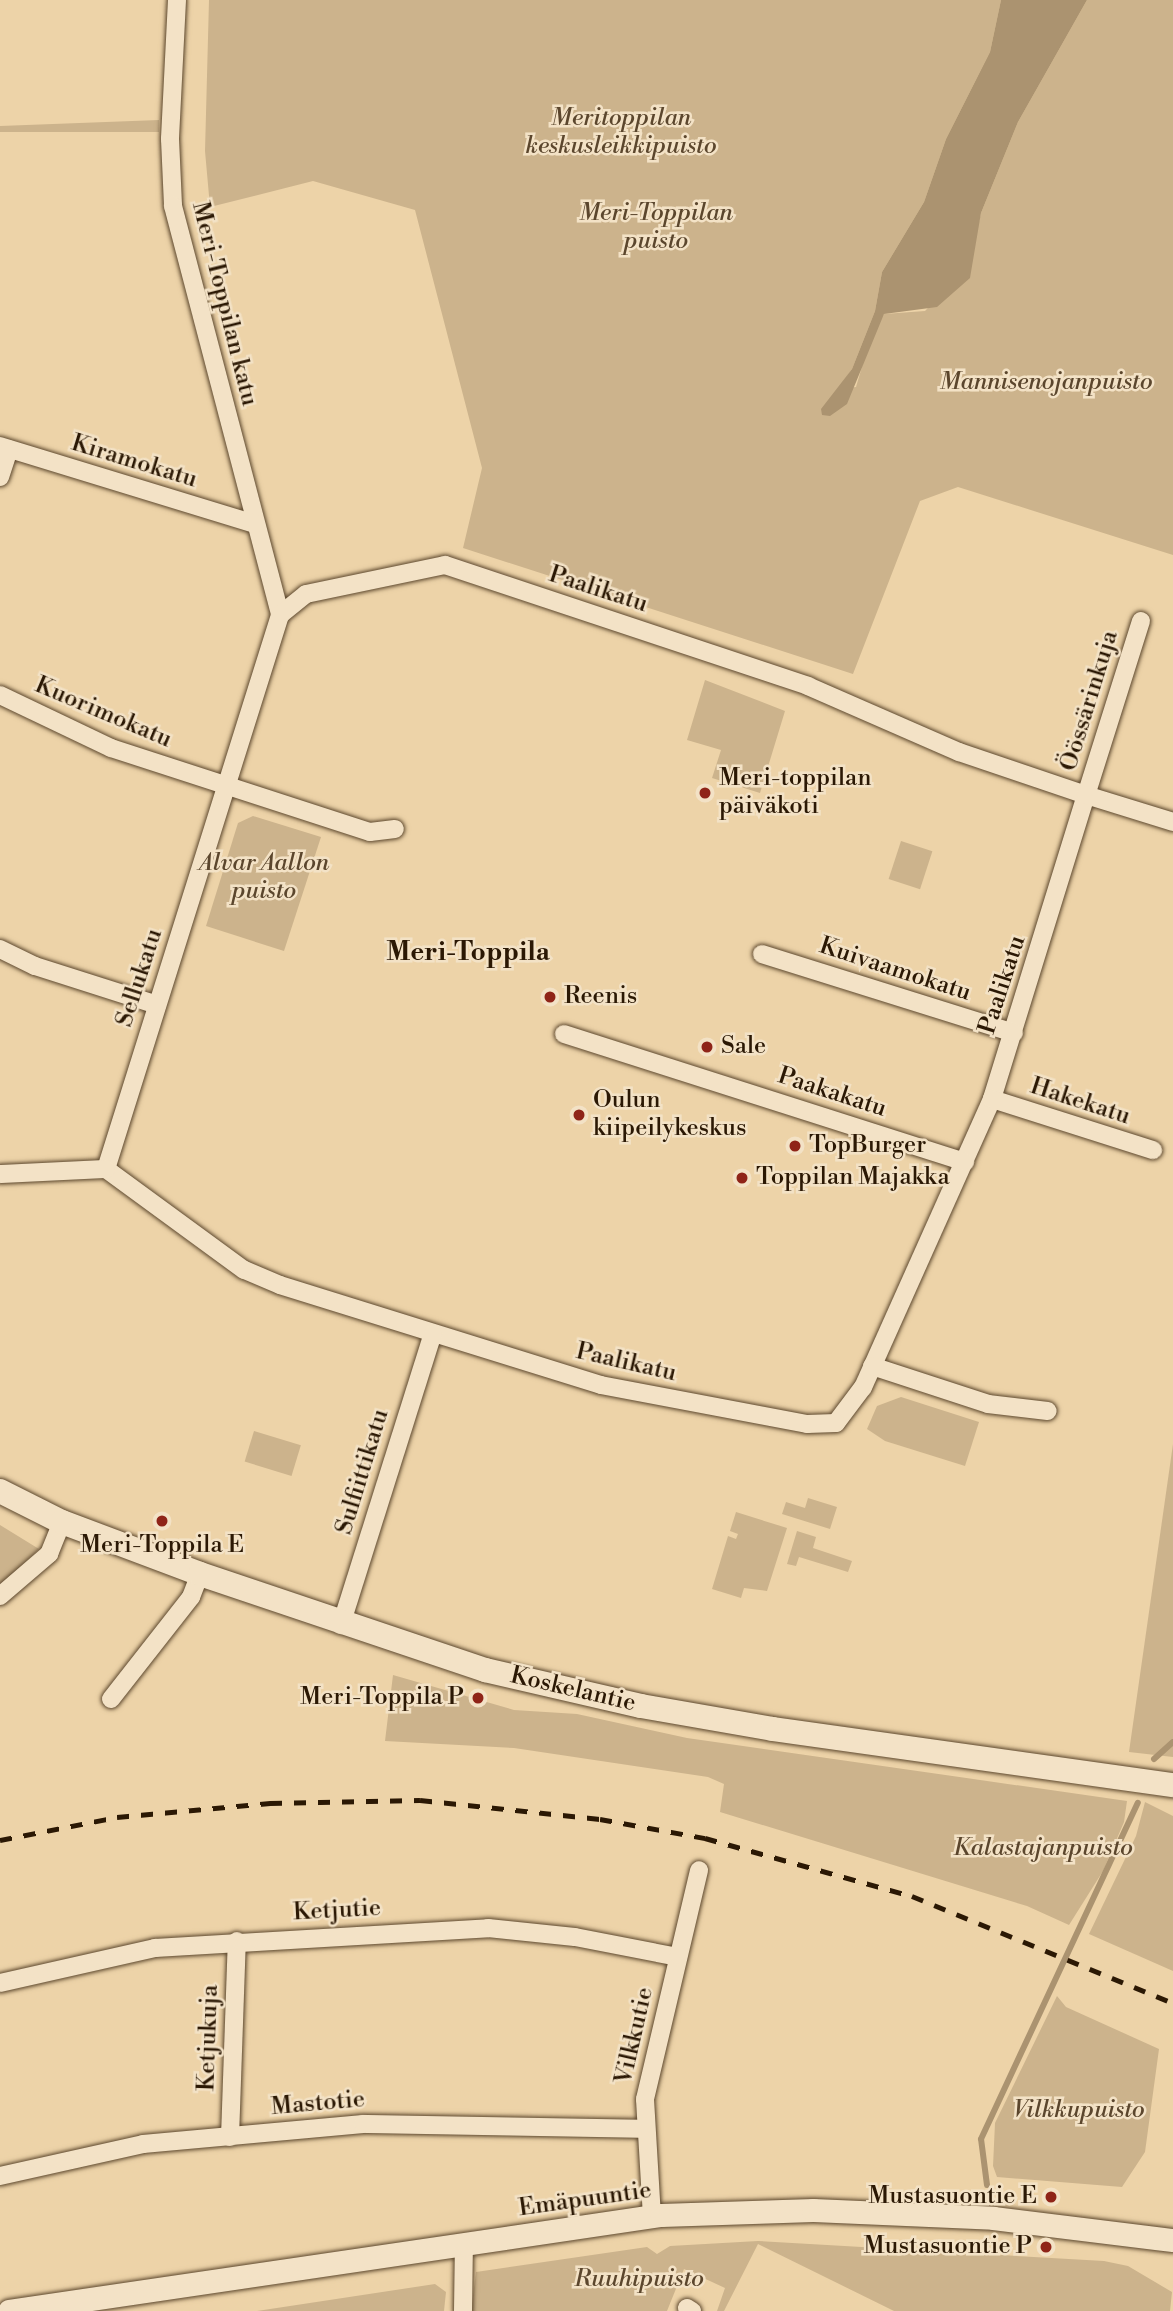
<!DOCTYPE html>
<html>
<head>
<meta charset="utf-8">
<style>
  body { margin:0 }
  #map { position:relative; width:1173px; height:2311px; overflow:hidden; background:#edd3a8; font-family:"Libre Bodoni",serif }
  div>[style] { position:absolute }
  .green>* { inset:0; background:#ccb38c; transform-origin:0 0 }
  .water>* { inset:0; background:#ab9370 }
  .stream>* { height:6px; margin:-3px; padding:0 3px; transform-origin:3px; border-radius:3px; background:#ab9370 }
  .roads { filter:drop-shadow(0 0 2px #5c472d) drop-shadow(0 0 2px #5c472d) }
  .minor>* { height:18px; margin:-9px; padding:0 9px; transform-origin:9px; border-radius:9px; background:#f3e2c6 }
  .tertiary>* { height:23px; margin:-11.5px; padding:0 11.5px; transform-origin:11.5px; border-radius:11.5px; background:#f3e2c6 }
  .secondary>* { height:24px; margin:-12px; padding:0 12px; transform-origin:12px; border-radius:12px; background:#f3e2c6 }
  .rail>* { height:5px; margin-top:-2.5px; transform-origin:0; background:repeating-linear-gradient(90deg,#2b1804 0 12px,transparent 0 24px) }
  .dots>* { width:19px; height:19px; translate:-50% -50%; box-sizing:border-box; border:4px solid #f3e2c6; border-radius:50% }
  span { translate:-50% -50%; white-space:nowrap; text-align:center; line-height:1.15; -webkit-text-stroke:5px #f3e2c6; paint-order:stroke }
  .park-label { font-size:24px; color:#5b462d; font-style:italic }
  .street-label { font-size:24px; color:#2b1804 }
  .poi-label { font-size:24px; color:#2b1804 }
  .left { translate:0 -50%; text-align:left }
  .right { translate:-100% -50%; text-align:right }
  .neighbourhood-label { font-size:26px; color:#2b1804; font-weight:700 }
</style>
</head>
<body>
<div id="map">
  <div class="green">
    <div style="clip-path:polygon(209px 0,1001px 0,990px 52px,946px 139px,924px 202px,882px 272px,875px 311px,852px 369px,838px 389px,856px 387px,871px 336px,884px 314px,925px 311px,969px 266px,981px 213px,1018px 122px,1087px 0,1173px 0,1173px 555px,958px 487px,920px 501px,853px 674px,463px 548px,482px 468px,415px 210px,313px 181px,210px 207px,205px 151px)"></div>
    <div style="clip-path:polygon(159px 120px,159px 132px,0 132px,0 126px)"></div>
    <div style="clip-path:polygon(705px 680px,785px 711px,760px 793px,712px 778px,721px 750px,687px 740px)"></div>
    <div style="clip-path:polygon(253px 816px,321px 837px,284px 951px,206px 926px,238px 823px)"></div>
    <div style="left:901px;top:841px;width:33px;height:40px;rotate:18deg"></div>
    <div style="clip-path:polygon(901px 1397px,979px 1422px,965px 1466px,885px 1441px,867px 1429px,877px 1406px)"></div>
    <div style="left:254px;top:1431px;width:49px;height:32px;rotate:17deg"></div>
    <div style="clip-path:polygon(1173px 1444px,1173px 1757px,1129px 1752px)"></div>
    <div style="clip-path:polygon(808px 1498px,837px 1507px,830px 1529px,782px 1514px,786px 1502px,805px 1508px)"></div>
    <div style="clip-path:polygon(736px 1512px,787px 1528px,767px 1591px,744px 1588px,741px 1598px,712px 1589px,728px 1536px,736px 1539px,738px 1534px,730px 1531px)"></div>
    <div style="clip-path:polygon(0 1525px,39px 1549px,0 1586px)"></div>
    <div style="clip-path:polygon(797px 1531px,816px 1537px,813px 1548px,852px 1561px,848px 1572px,799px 1557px,796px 1566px,787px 1564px)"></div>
    <div style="clip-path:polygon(393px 1675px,514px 1710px,577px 1714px,687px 1738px,1127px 1801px,1124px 1822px,1103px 1871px,1069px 1925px,1027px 1906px,720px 1812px,724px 1784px,708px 1777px,514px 1748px,385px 1741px)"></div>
    <div style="clip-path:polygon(1145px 1802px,1173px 1816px,1173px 1971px,1089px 1934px,1136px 1836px)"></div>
    <div style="clip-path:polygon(1057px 1996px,1066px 2007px,1159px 2049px,1145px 2152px,1122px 2187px,997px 2177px,993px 2166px,995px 2123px)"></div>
    <div style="clip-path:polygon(758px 2241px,1104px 2261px,1128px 2266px,1172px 2292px,1170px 2311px,894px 2311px,758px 2244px,724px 2311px,717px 2311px,725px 2288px,684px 2269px,667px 2311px,471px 2311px,476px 2272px,647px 2247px,657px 2254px,670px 2246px)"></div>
    <div style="clip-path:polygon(435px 2284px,446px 2292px,444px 2311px,257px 2311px)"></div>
  </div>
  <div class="water">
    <div style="clip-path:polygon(1001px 0,1087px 0,1018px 122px,981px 213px,970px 278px,937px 307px,884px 314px,847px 404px,830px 416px,822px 415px,821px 409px,852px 369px,875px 311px,882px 272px,924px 202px,946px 139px,990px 52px)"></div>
  </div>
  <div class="stream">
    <div style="left:1154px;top:1759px;width:25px;rotate:-42deg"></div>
    <div style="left:987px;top:2185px;width:46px;rotate:-97.4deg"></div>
    <div style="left:981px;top:2139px;width:371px;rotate:-65deg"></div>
  </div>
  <div class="roads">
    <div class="minor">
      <div style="left:177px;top:0;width:139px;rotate:92.9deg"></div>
      <div style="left:170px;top:139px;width:67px;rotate:87.4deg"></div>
      <div style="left:173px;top:206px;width:423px;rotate:75.3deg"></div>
      <div style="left:0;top:446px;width:267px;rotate:17deg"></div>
      <div style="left:0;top:477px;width:29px;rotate:-72deg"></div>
      <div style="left:445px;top:565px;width:383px;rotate:18.4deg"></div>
      <div style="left:808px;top:686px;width:165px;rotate:23.6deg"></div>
      <div style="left:959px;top:752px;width:134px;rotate:18.7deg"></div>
      <div style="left:1086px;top:795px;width:318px;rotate:107.2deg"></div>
      <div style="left:992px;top:1099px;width:316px;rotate:114.1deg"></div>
      <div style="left:863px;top:1387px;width:45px;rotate:126.9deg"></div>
      <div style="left:836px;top:1423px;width:29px;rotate:178deg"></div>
      <div style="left:807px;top:1424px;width:210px;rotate:-169.3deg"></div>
      <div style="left:601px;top:1385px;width:336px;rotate:-162.7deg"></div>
      <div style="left:280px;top:1285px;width:39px;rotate:-157deg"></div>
      <div style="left:244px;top:1270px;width:171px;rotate:-143.8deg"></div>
      <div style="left:106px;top:1169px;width:581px;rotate:-72.56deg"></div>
      <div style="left:280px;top:615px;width:33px;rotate:-39deg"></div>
      <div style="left:306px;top:594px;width:142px;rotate:-11.8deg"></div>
      <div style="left:1141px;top:621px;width:182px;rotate:107.5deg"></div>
      <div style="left:1086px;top:795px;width:91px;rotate:17.2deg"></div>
      <div style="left:0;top:695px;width:123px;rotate:25.5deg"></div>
      <div style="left:111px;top:748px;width:272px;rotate:18deg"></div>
      <div style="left:370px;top:832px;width:25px;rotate:-7deg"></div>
      <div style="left:0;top:949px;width:39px;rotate:26deg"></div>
      <div style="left:35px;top:966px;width:128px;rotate:17.7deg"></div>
      <div style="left:762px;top:954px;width:264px;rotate:17.4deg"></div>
      <div style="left:564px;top:1034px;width:421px;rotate:17.7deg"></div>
      <div style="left:992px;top:1099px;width:169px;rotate:17.6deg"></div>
      <div style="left:0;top:1174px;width:106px;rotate:-2.7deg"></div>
      <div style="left:872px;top:1366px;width:122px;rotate:18.1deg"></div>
      <div style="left:988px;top:1404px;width:60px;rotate:6.7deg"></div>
      <div style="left:0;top:1596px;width:65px;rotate:-40.6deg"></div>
      <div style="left:49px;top:1554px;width:35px;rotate:-68deg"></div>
      <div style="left:341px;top:1625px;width:305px;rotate:-72.5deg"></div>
      <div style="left:111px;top:1699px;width:130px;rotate:-51.9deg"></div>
      <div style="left:191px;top:1597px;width:25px;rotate:-69deg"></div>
      <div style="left:0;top:1983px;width:159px;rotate:-12.7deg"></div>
      <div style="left:155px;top:1948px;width:334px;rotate:-3.4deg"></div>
      <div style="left:488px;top:1928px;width:87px;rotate:5.9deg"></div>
      <div style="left:575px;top:1937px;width:105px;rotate:11deg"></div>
      <div style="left:230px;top:2137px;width:196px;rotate:-88deg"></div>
      <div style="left:0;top:2176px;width:147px;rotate:-12.6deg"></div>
      <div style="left:143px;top:2144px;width:221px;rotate:-5.2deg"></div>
      <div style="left:363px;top:2124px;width:282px;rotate:1deg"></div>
      <div style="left:652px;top:2217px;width:118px;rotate:-93.4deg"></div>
      <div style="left:645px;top:2099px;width:235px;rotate:-76.7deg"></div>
      <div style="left:687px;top:2308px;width:6px;rotate:31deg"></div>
      <div style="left:463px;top:2311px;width:68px;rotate:-89.2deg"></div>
    </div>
    <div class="tertiary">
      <div style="left:9px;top:2311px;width:659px;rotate:-8.38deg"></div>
      <div style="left:661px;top:2215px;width:152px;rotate:-1.9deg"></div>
      <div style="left:813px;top:2210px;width:180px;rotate:2.5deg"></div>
      <div style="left:993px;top:2218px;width:181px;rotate:7deg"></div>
    </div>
    <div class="secondary">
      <div style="left:0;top:1491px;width:69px;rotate:26.6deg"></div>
      <div style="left:62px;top:1522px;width:147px;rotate:20.6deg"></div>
      <div style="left:200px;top:1574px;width:301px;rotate:18.6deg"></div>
      <div style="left:485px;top:1670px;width:160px;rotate:13deg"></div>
      <div style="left:641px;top:1706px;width:134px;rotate:9.9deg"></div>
      <div style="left:773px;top:1729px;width:404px;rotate:8deg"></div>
    </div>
  </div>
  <div class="rail">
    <div style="left:0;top:1840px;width:119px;rotate:-11.1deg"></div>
    <div style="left:117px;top:1817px;width:154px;rotate:-5.2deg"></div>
    <div style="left:270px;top:1803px;width:150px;rotate:-1.1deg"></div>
    <div style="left:420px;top:1800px;width:181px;rotate:6deg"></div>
    <div style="left:600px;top:1819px;width:107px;rotate:10.3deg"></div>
    <div style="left:705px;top:1838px;width:215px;rotate:15.7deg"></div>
    <div style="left:912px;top:1896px;width:282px;rotate:22.3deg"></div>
  </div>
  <div class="dots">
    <div style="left:705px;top:793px;background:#8f2418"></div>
    <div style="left:550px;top:997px;background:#8f2418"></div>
    <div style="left:707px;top:1047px;background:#8f2418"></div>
    <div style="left:579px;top:1115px;background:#8f2418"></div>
    <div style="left:795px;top:1146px;background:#8f2418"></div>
    <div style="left:742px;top:1178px;background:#8f2418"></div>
    <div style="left:162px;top:1521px;background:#8f2418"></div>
    <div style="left:478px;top:1698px;background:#8f2418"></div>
    <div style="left:1051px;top:2197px;background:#8f2418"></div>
    <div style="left:1046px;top:2247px;background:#8f2418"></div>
  </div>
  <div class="park-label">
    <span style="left:621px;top:133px">Meritoppilan<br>keskusleikkipuisto</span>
    <span style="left:656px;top:228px">Meri-Toppilan<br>puisto</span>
    <span style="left:1046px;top:383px">Mannisenojanpuisto</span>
    <span style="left:264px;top:878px">Alvar Aallon<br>puisto</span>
    <span style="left:1043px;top:1849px">Kalastajanpuisto</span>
    <span style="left:1079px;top:2111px">Vilkkupuisto</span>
    <span style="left:639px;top:2280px">Ruuhipuisto</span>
  </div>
  <div class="street-label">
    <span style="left:224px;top:304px;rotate:76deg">Meri-Toppilan katu</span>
    <span style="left:134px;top:462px;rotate:17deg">Kiramokatu</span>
    <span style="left:598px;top:590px;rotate:18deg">Paalikatu</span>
    <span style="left:1090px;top:701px;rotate:-73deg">Öössärinkuja</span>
    <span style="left:103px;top:713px;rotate:23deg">Kuorimokatu</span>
    <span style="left:895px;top:970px;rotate:18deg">Kuivaamokatu</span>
    <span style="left:140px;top:978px;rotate:-72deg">Sellukatu</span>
    <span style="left:1003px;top:985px;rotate:-72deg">Paalikatu</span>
    <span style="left:832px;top:1093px;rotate:18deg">Paakakatu</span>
    <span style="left:1080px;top:1102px;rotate:18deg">Hakekatu</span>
    <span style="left:626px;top:1363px;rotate:13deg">Paalikatu</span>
    <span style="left:363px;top:1472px;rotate:-73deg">Sulfiittikatu</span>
    <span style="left:573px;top:1690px;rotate:13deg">Koskelantie</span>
    <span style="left:337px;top:1911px;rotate:-3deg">Ketjutie</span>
    <span style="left:635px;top:2036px;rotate:-77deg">Vilkkutie</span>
    <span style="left:209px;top:2038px;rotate:-88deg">Ketjukuja</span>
    <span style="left:318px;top:2104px;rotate:-5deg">Mastotie</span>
    <span style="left:585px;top:2200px;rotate:-8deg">Emäpuuntie</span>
  </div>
  <div class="poi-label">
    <span class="left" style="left:719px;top:793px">Meri-toppilan<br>päiväkoti</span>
    <span class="left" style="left:564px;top:997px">Reenis</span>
    <span class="left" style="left:721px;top:1047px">Sale</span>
    <span class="left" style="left:593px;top:1115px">Oulun<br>kiipeilykeskus</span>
    <span class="left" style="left:809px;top:1146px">TopBurger</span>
    <span class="left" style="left:756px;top:1178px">Toppilan Majakka</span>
    <span style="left:162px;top:1546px">Meri-Toppila E</span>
    <span class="right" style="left:464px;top:1698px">Meri-Toppila P</span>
    <span class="right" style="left:1037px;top:2197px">Mustasuontie E</span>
    <span class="right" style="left:1032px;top:2247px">Mustasuontie P</span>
  </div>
  <div class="neighbourhood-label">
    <span style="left:468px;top:953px">Meri-Toppila</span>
  </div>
</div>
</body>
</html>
